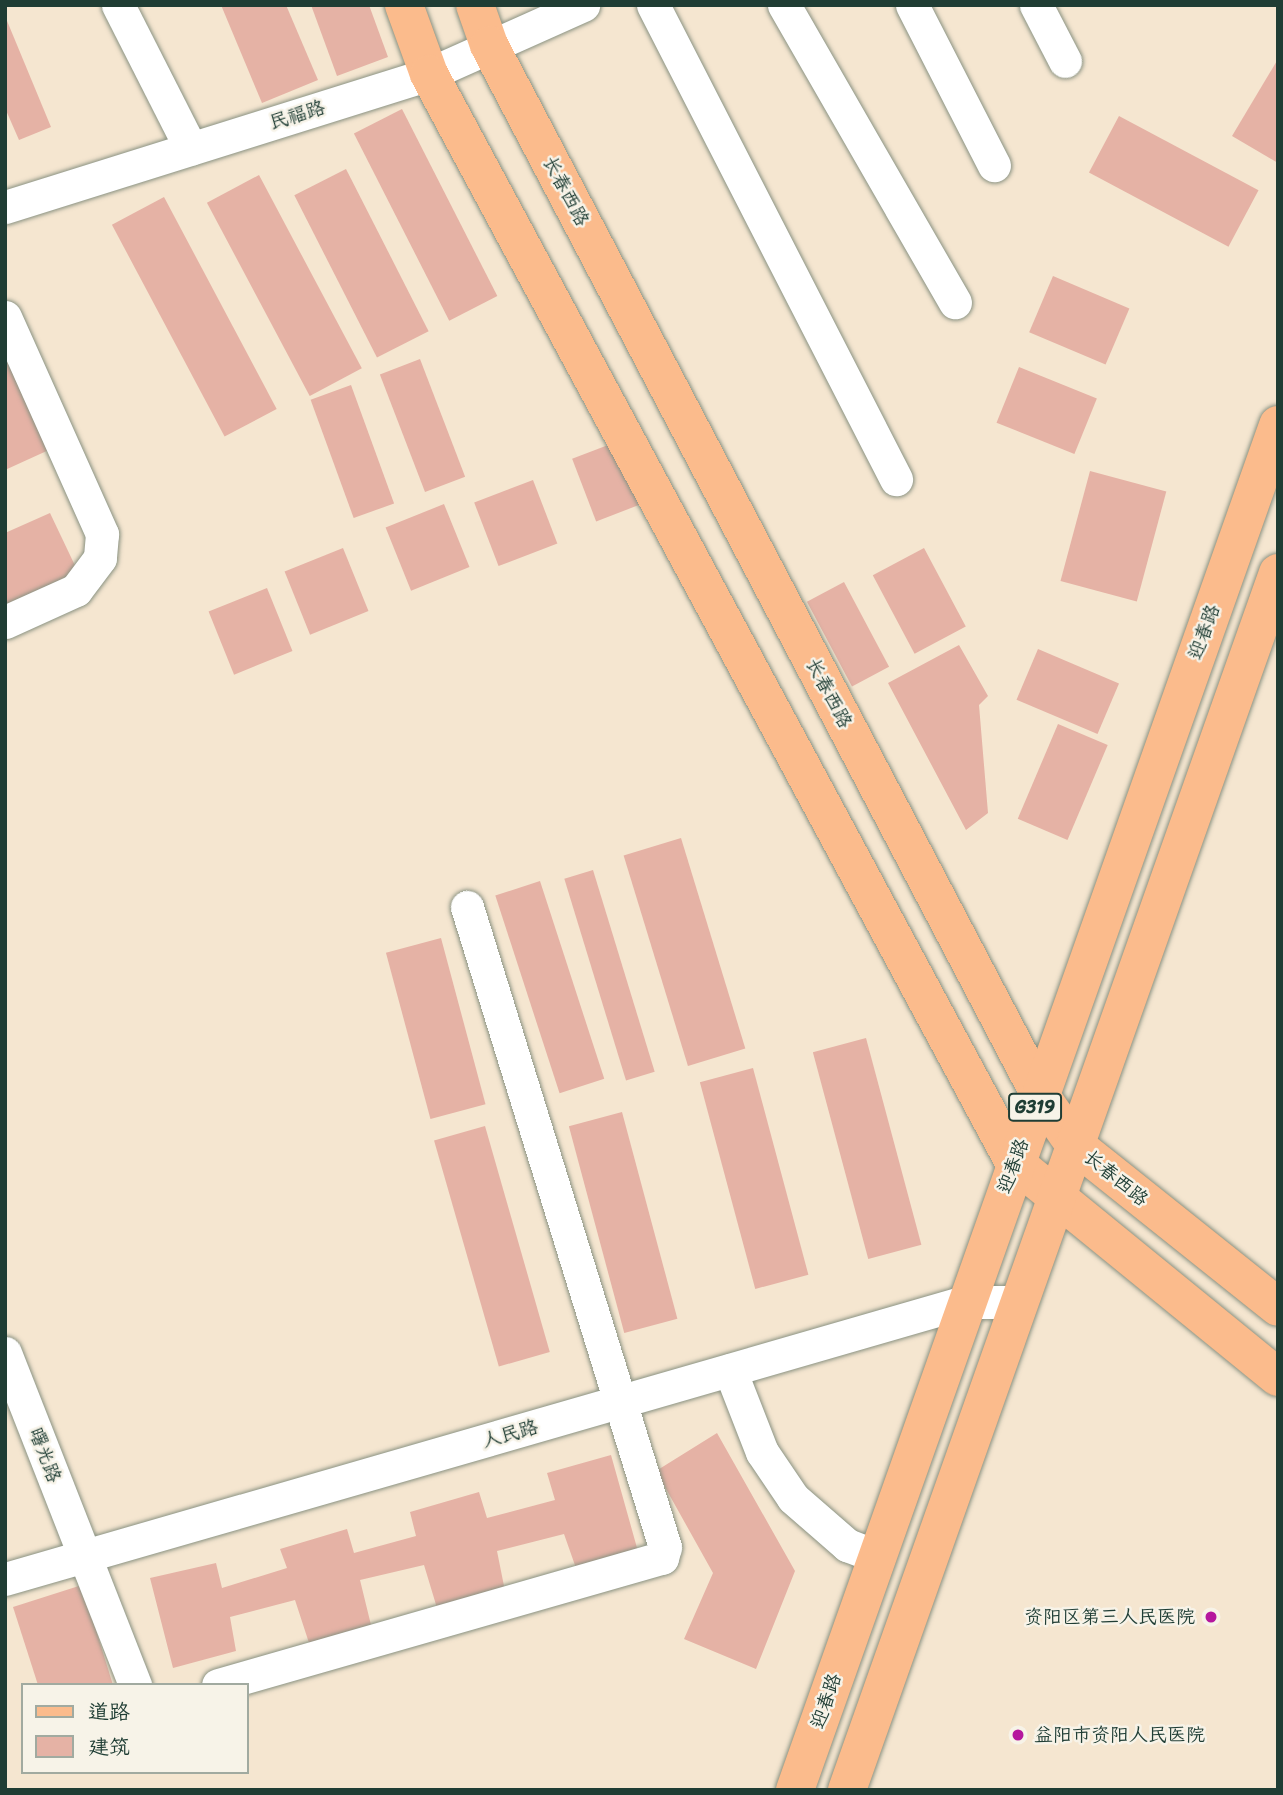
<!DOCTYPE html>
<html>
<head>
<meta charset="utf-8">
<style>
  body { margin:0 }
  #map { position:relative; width:1283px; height:1795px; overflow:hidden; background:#f5e6d0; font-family:Sriracha,"LXGW WenKai TC",sans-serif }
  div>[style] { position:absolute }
  .building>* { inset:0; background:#e5b2a5; transform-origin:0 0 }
  .roads { filter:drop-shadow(0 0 2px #8a9282) drop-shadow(0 0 2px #8a9282) }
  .minor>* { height:33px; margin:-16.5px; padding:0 16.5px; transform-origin:16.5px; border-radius:16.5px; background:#fff }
  .major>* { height:38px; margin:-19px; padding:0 19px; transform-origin:19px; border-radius:19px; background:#fbbb8c }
  .highway>* { height:38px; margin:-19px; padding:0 19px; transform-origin:19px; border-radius:19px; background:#fbbb8c }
  .dots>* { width:19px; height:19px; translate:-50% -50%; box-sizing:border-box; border:4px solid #f7f3e8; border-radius:50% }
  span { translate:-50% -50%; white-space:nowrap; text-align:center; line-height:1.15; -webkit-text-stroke:5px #f7f3e8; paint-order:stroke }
  .shield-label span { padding:2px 5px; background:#f7f3e8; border:2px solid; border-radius:5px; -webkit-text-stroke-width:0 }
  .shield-label { font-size:18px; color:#1f3d34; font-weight:700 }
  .street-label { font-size:19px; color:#1f3d34 }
  .poi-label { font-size:19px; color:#1f3d34 }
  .right { translate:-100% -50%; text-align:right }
  .left { translate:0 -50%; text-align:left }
  .frame { position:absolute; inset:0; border:7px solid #1f3d34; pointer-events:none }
  .legend { position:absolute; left:21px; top:1683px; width:228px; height:91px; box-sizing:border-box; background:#f7f3e8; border:2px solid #a1aaa0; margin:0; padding:9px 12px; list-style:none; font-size:21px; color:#1f3d34 }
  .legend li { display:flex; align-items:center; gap:14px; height:35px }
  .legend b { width:35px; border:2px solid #a1aaa0 }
</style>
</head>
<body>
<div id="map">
  <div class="building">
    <div style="clip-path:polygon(221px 5px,286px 5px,318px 80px,262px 103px)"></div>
    <div style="clip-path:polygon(311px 5px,369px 5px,388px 57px,337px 76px)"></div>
    <div style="clip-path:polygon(5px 16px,51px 127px,19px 140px,5px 108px)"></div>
    <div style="clip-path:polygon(1278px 59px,1278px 163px,1232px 136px)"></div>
    <div style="left:402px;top:109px;width:210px;height:54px;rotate:63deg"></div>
    <div style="left:1119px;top:116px;width:158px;height:64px;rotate:28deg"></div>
    <div style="left:346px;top:169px;width:182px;height:58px;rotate:63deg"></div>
    <div style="left:259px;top:175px;width:219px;height:59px;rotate:62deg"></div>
    <div style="left:164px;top:197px;width:240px;height:59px;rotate:62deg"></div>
    <div style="left:1053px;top:276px;width:83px;height:61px;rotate:23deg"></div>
    <div style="clip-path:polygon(5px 346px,51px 449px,5px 470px)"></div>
    <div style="left:420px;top:359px;width:126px;height:43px;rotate:69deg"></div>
    <div style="left:1019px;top:367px;width:84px;height:60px;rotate:22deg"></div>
    <div style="left:351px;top:385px;width:126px;height:43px;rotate:70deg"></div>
    <div style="left:616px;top:442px;width:67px;height:47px;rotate:69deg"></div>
    <div style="left:1090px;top:471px;width:79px;height:114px;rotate:15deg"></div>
    <div style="left:533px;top:480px;width:68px;height:63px;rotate:69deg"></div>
    <div style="left:444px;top:504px;width:68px;height:63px;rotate:68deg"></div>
    <div style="clip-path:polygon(50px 513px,79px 574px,5px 609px,5px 533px)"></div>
    <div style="left:343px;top:548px;width:68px;height:63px;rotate:68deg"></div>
    <div style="left:924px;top:548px;width:89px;height:58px;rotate:62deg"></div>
    <div style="left:844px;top:582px;width:96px;height:42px;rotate:62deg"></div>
    <div style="left:267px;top:588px;width:68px;height:63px;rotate:68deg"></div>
    <div style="clip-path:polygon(959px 645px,988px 696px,979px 705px,988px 813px,966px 830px,888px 683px)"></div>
    <div style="left:1038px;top:649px;width:88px;height:55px;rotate:23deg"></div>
    <div style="left:1058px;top:724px;width:54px;height:103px;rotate:23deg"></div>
    <div style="left:681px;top:838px;width:220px;height:60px;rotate:73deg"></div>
    <div style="left:593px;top:870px;width:211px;height:30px;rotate:73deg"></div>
    <div style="left:540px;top:881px;width:208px;height:47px;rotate:72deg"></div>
    <div style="left:441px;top:938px;width:172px;height:57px;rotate:75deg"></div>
    <div style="left:866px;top:1038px;width:214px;height:55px;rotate:75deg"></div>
    <div style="left:753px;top:1068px;width:214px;height:55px;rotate:75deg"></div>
    <div style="left:622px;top:1112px;width:214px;height:55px;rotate:75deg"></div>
    <div style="left:485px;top:1126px;width:235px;height:53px;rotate:74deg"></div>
    <div style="clip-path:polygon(717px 1433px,795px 1571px,756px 1669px,684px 1639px,713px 1573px,656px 1471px)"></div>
    <div style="clip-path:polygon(611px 1455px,639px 1555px,577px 1571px,564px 1534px,497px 1551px,505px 1591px,437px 1608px,424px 1565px,360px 1580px,371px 1625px,309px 1643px,295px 1600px,230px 1617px,236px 1651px,173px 1668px,150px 1578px,216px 1563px,222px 1588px,287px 1568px,280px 1549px,347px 1529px,354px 1553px,416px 1536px,410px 1512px,479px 1492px,487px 1518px,555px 1500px,547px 1473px)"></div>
    <div style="clip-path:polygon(82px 1585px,113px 1685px,38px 1685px,13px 1607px)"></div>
  </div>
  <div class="roads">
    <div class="minor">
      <div style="left:118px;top:5px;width:161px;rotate:63.1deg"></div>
      <div style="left:653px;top:5px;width:533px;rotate:62.86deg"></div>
      <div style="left:784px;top:5px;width:343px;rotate:60.1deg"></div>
      <div style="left:912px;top:5px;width:180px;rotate:62.9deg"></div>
      <div style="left:1036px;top:5px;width:63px;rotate:62.6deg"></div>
      <div style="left:5px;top:207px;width:444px;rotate:-17.4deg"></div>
      <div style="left:429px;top:74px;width:169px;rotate:-24.1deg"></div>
      <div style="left:5px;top:317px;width:238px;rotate:65.9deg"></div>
      <div style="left:102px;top:534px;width:24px;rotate:95deg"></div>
      <div style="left:100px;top:558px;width:40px;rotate:127deg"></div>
      <div style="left:76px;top:590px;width:78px;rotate:155.7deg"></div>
      <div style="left:5px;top:1353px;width:357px;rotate:68.6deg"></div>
      <div style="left:730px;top:1370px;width:88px;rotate:68.7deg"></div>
      <div style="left:762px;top:1452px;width:55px;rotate:56deg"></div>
      <div style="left:793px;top:1498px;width:72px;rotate:41deg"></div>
      <div style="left:847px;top:1545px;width:31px;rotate:21deg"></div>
      <div style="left:5px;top:1579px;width:999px;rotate:-16.1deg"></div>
      <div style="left:965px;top:1302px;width:52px"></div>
      <div style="left:218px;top:1685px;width:462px;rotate:-16deg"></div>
      <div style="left:662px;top:1558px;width:11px;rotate:-75deg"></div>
      <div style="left:665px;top:1547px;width:670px;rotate:-107.19deg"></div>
    </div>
    <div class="major">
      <div style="left:404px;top:5px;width:73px;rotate:70.1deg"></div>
      <div style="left:429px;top:74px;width:1235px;rotate:61.73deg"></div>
      <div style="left:1014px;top:1162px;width:340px;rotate:39.2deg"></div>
      <div style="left:475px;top:5px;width:42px;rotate:70.7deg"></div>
      <div style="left:489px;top:45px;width:1186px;rotate:62.31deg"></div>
      <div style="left:1040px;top:1095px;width:60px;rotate:55.2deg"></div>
      <div style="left:1074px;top:1144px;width:261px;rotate:38.6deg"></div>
    </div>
    <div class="highway">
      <div style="left:795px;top:1790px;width:1448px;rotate:-70.51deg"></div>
      <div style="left:847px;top:1790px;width:1291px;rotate:-70.5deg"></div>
    </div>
  </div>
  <div class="dots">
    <div style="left:1211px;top:1617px;background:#b5179e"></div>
    <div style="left:1018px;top:1735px;background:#b5179e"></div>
  </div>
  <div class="shield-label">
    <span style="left:1035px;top:1107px">G319</span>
  </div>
  <div class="street-label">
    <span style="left:297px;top:115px;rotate:-17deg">民福路</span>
    <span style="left:566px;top:191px;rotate:62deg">长春西路</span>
    <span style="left:1204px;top:632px;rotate:-70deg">迎春路</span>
    <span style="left:829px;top:693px;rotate:62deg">长春西路</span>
    <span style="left:1013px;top:1166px;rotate:-70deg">迎春路</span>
    <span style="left:1116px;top:1178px;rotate:39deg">长春西路</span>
    <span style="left:510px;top:1434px;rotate:-16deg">人民路</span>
    <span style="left:45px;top:1455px;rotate:69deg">曙光路</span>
    <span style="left:826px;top:1701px;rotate:-71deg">迎春路</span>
  </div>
  <div class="poi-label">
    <span class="right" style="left:1195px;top:1617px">资阳区第三人民医院</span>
    <span class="left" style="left:1034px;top:1735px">益阳市资阳人民医院</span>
  </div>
  <div class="frame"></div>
  <ul class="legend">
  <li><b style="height:9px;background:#fbbb8c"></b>道路</li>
  <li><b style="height:19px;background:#e5b2a5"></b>建筑</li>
  </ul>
</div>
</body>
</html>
